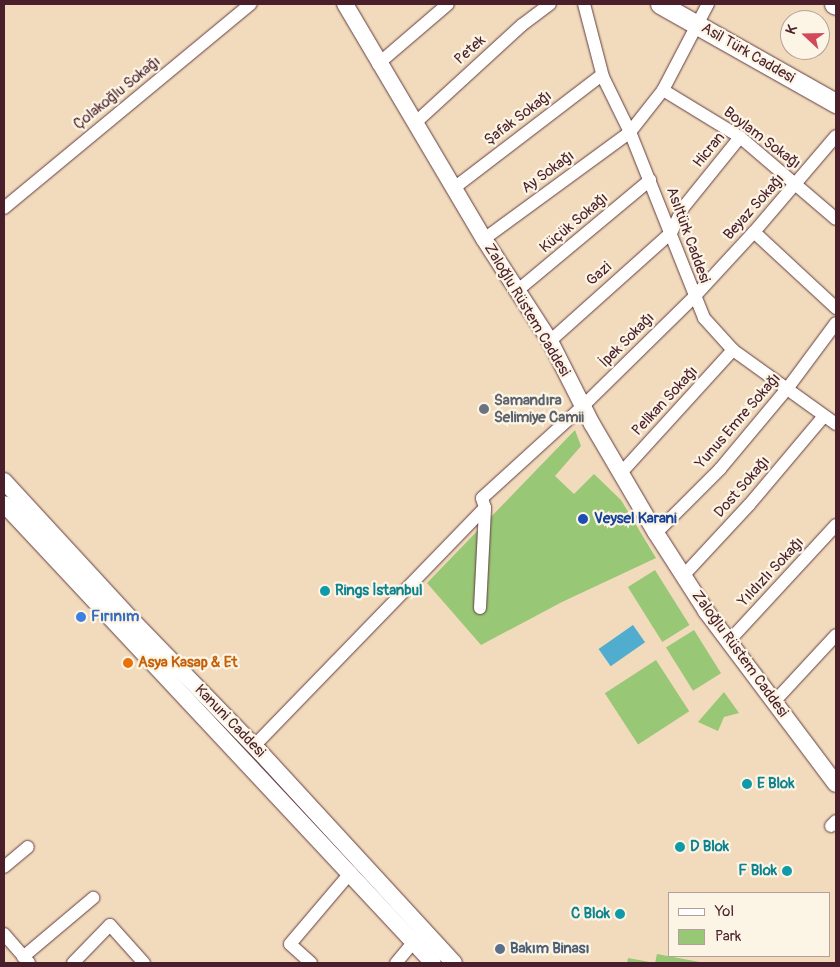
<!DOCTYPE html>
<html>
<head>
<meta charset="utf-8">
<style>
  body { margin:0 }
  #map { position:relative; width:840px; height:967px; overflow:hidden; background:#f2dbbc; font-family:Pangolin,sans-serif }
  div>[style] { position:absolute }
  .green>* { inset:0; background:#98c776; transform-origin:0 0 }
  .water>* { inset:0; background:#50adce; transform-origin:0 0 }
  .roads { filter:drop-shadow(0 0 1px #633b41) drop-shadow(0 0 1px #633b41) }
  .minor>* { height:12px; margin:-6px; padding:0 6px; transform-origin:6px; border-radius:6px; background:#fff }
  .tertiary>* { height:16px; margin:-8px; padding:0 8px; transform-origin:8px; border-radius:8px; background:#fff }
  .secondary>* { height:19px; margin:-9.5px; padding:0 9.5px; transform-origin:9.5px; border-radius:9.5px; background:#fff }
  .dots>* { width:14px; height:14px; translate:-50% -50%; box-sizing:border-box; border:2px solid #fcf5e5; border-radius:50% }
  span { translate:-50% -50%; white-space:nowrap; text-align:center; line-height:1.15; -webkit-text-stroke:4.5px #fcf5e5; paint-order:stroke }
  .street-label { font-size:15px; color:#4a1f2b }
  .worship-label { font-size:15px; color:#5b616d; font-weight:700 }
  .left { translate:0 -50%; text-align:left }
  .transit-label { font-size:15px; color:#164399; font-weight:700 }
  .culture-label { font-size:15px; color:#0d838f; font-weight:700 }
  .right { translate:-100% -50%; text-align:right }
  .shop-label { font-size:15px; color:#366cbe; font-weight:700 }
  .food-label { font-size:15px; color:#c56008; font-weight:700 }
  .service-label { font-size:15px; color:#4e5e75; font-weight:700 }
  .frame { position:absolute; inset:0; border:5px solid #4a1f2b; pointer-events:none }
  .legend { position:absolute; left:668px; top:892px; width:162px; height:65px; box-sizing:border-box; background:#fcf5e5; border:1px solid #b59f9b; margin:0; padding:6px 9px; list-style:none; font-size:15px; color:#4a1f2b }
  .legend li { display:flex; align-items:center; gap:10px; height:25px }
  .legend b { width:25px; border:1px solid #b59f9b }
  .north { position:absolute; left:780px; top:10px; width:50px; height:50px; box-sizing:border-box; background:#fcf5e5; border:1px solid #b59f9b; border-radius:50%; rotate:291deg; font-size:14px; font-weight:700; line-height:20px; text-align:center; color:#4a1f2b }
  .north::after { content:''; display:block; margin:auto; width:18px; height:22px; background:#d1495b; clip-path:polygon(50% 0,100% 100%,50% 72%,0 100%) }
</style>
</head>
<body>
<div id="map">
  <div class="green">
    <div style="clip-path:polygon(575px 430px,581px 446px,555px 476px,574px 494px,594px 474px,621px 500px,656px 558px,562px 602px,481px 645px,427px 583px)"></div>
    <div style="left:655px;top:570px;width:65px;height:32px;rotate:58deg"></div>
    <div style="left:694px;top:630px;width:51px;height:33px;rotate:58deg"></div>
    <div style="left:656px;top:660px;width:61px;height:61px;rotate:57deg"></div>
    <div style="clip-path:polygon(724px 692px,739px 713px,724px 717px,718px 731px,698px 722px)"></div>
    <div style="clip-path:polygon(657px 954px,705px 963px,627px 963px,628px 958px,655px 963px)"></div>
  </div>
  <div class="water">
    <div style="left:633px;top:625px;width:21px;height:42px;rotate:55deg"></div>
  </div>
  <div class="roads">
    <div class="minor">
      <div style="left:584px;top:4px;width:75px;rotate:75.4deg"></div>
      <div style="left:603px;top:77px;width:61px;rotate:63.9deg"></div>
      <div style="left:630px;top:132px;width:200px;rotate:68.3deg"></div>
      <div style="left:704px;top:318px;width:43px;rotate:47.8deg"></div>
      <div style="left:733px;top:350px;width:127px;rotate:35.7deg"></div>
      <div style="left:378px;top:64px;width:92px;rotate:-40.6deg"></div>
      <div style="left:663px;top:90px;width:90px;rotate:31.4deg"></div>
      <div style="left:740px;top:137px;width:126px;rotate:40.5deg"></div>
      <div style="left:415px;top:123px;width:145px;rotate:-42.5deg"></div>
      <div style="left:522px;top:25px;width:35px;rotate:-37deg"></div>
      <div style="left:454px;top:188px;width:186px;rotate:-37.4deg"></div>
      <div style="left:4px;top:208px;width:320px;rotate:-39.6deg"></div>
      <div style="left:754px;top:232px;width:112px;rotate:42.8deg"></div>
      <div style="left:484px;top:239px;width:181px;rotate:-36.2deg"></div>
      <div style="left:630px;top:132px;width:53px;rotate:-51.8deg"></div>
      <div style="left:663px;top:90px;width:97px;rotate:-62.4deg"></div>
      <div style="left:518px;top:290px;width:172px;rotate:-39.8deg"></div>
      <div style="left:550px;top:341px;width:162px;rotate:-41.8deg"></div>
      <div style="left:671px;top:233px;width:26px;rotate:-65deg"></div>
      <div style="left:682px;top:209px;width:92px;rotate:-51.1deg"></div>
      <div style="left:620px;top:474px;width:168px;rotate:-47.7deg"></div>
      <div style="left:656px;top:533px;width:91px;rotate:-45deg"></div>
      <div style="left:720px;top:469px;width:104px;rotate:-50.1deg"></div>
      <div style="left:787px;top:389px;width:82px;rotate:-53.4deg"></div>
      <div style="left:683px;top:576px;width:97px;rotate:-47.1deg"></div>
      <div style="left:749px;top:505px;width:115px;rotate:-49.9deg"></div>
      <div style="left:480px;top:608px;width:100px;rotate:-87.1deg"></div>
      <div style="left:729px;top:641px;width:158px;rotate:-47.3deg"></div>
      <div style="left:774px;top:702px;width:91px;rotate:-47.2deg"></div>
      <div style="left:254px;top:746px;width:332px;rotate:-45.9deg"></div>
      <div style="left:485px;top:508px;width:10px;rotate:-107deg"></div>
      <div style="left:482px;top:498px;width:137px;rotate:-42.3deg"></div>
      <div style="left:583px;top:406px;width:156px;rotate:-44.5deg"></div>
      <div style="left:694px;top:297px;width:88px;rotate:-47.3deg"></div>
      <div style="left:754px;top:232px;width:126px;rotate:-49.5deg"></div>
      <div style="left:831px;top:826px;width:7px;rotate:-45deg"></div>
      <div style="left:4px;top:867px;width:31px;rotate:-40deg"></div>
      <div style="left:4px;top:934px;width:38px;rotate:49deg"></div>
      <div style="left:23px;top:957px;width:92px;rotate:-40.1deg"></div>
      <div style="left:73px;top:963px;width:53px;rotate:-45.8deg"></div>
      <div style="left:110px;top:925px;width:51px;rotate:48.2deg"></div>
      <div style="left:311px;top:963px;width:28px;rotate:-138deg"></div>
      <div style="left:290px;top:944px;width:94px;rotate:-49.7deg"></div>
      <div style="left:396px;top:963px;width:35px;rotate:-50deg"></div>
    </div>
    <div class="tertiary">
      <div style="left:345px;top:4px;width:273px;rotate:59.4deg"></div>
      <div style="left:484px;top:239px;width:121px;rotate:57.1deg"></div>
      <div style="left:550px;top:341px;width:93px;rotate:63.2deg"></div>
      <div style="left:592px;top:424px;width:126px;rotate:59.6deg"></div>
      <div style="left:656px;top:533px;width:93px;rotate:57.3deg"></div>
      <div style="left:706px;top:611px;width:216px;rotate:53.1deg"></div>
      <div style="left:4px;top:481px;width:188px;rotate:47.4deg"></div>
      <div style="left:131px;top:619px;width:184px;rotate:45.9deg"></div>
      <div style="left:259px;top:751px;width:288px;rotate:47.4deg"></div>
      <div style="left:4px;top:504px;width:628px;rotate:46.93deg"></div>
    </div>
    <div class="secondary">
      <div style="left:660px;top:4px;width:202px;rotate:29.4deg"></div>
      <div style="left:834px;top:4px;width:2px;rotate:27deg"></div>
    </div>
  </div>
  <div class="dots">
    <div style="left:484px;top:409px;background:#6b7280"></div>
    <div style="left:583px;top:519px;background:#1a4fb4"></div>
    <div style="left:325px;top:591px;background:#0f9aa8"></div>
    <div style="left:81px;top:617px;background:#3f7fe0"></div>
    <div style="left:128px;top:663px;background:#e8710a"></div>
    <div style="left:747px;top:784px;background:#0f9aa8"></div>
    <div style="left:680px;top:847px;background:#0f9aa8"></div>
    <div style="left:787px;top:871px;background:#0f9aa8"></div>
    <div style="left:620px;top:914px;background:#0f9aa8"></div>
    <div style="left:500px;top:949px;background:#5c6f8a"></div>
  </div>
  <div class="street-label">
    <span style="left:470px;top:50px;rotate:-42deg">Petek</span>
    <span style="left:748px;top:53px;rotate:30deg">Asil Türk Caddesi</span>
    <span style="left:117px;top:93px;rotate:-39deg">Çolakoğlu Sokağı</span>
    <span style="left:518px;top:118px;rotate:-37deg">Şafak Sokağı</span>
    <span style="left:762px;top:138px;rotate:37deg">Boylam Sokağı</span>
    <span style="left:709px;top:150px;rotate:-51deg">Hicran</span>
    <span style="left:548px;top:172px;rotate:-36deg">Ay Sokağı</span>
    <span style="left:754px;top:207px;rotate:-48deg">Beyaz Sokağı</span>
    <span style="left:574px;top:223px;rotate:-40deg">Küçük Sokağı</span>
    <span style="left:688px;top:235px;rotate:70deg">Asıltürk Caddesi</span>
    <span style="left:599px;top:274px;rotate:-41deg">Gazi</span>
    <span style="left:527px;top:310px;rotate:59deg">Zaloğlu Rüstem Caddesi</span>
    <span style="left:627px;top:340px;rotate:-45deg">İpek Sokağı</span>
    <span style="left:665px;top:401px;rotate:-47deg">Pelikan Sokağı</span>
    <span style="left:738px;top:421px;rotate:-49deg">Yunus Emre Sokağı</span>
    <span style="left:742px;top:487px;rotate:-49deg">Dost Sokağı</span>
    <span style="left:771px;top:572px;rotate:-47deg">Yıldızlı Sokağı</span>
    <span style="left:740px;top:654px;rotate:54deg">Zaloğlu Rüstem Caddesi</span>
    <span style="left:230px;top:721px;rotate:46deg">Kanuni Caddesi</span>
  </div>
  <div class="worship-label">
    <span class="left" style="left:494px;top:409px">Samandıra<br>Selimiye Camii</span>
  </div>
  <div class="transit-label">
    <span class="left" style="left:594px;top:519px">Veysel Karani</span>
  </div>
  <div class="culture-label">
    <span class="left" style="left:335px;top:591px">Rings İstanbul</span>
    <span class="left" style="left:757px;top:784px">E Blok</span>
    <span class="left" style="left:690px;top:847px">D Blok</span>
    <span class="right" style="left:777px;top:871px">F Blok</span>
    <span class="right" style="left:610px;top:914px">C Blok</span>
  </div>
  <div class="shop-label">
    <span class="left" style="left:91px;top:617px">Fırınım</span>
  </div>
  <div class="food-label">
    <span class="left" style="left:138px;top:663px">Asya Kasap &amp; Et</span>
  </div>
  <div class="service-label">
    <span class="left" style="left:510px;top:949px">Bakım Binası</span>
  </div>
  <div class="frame"></div>
  <ul class="legend">
  <li><b style="height:6px;background:#fff"></b>Yol</li>
  <li><b style="height:14px;background:#98c776"></b>Park</li>
  </ul>
  <div class="north">K</div>
</div>
</body>
</html>
